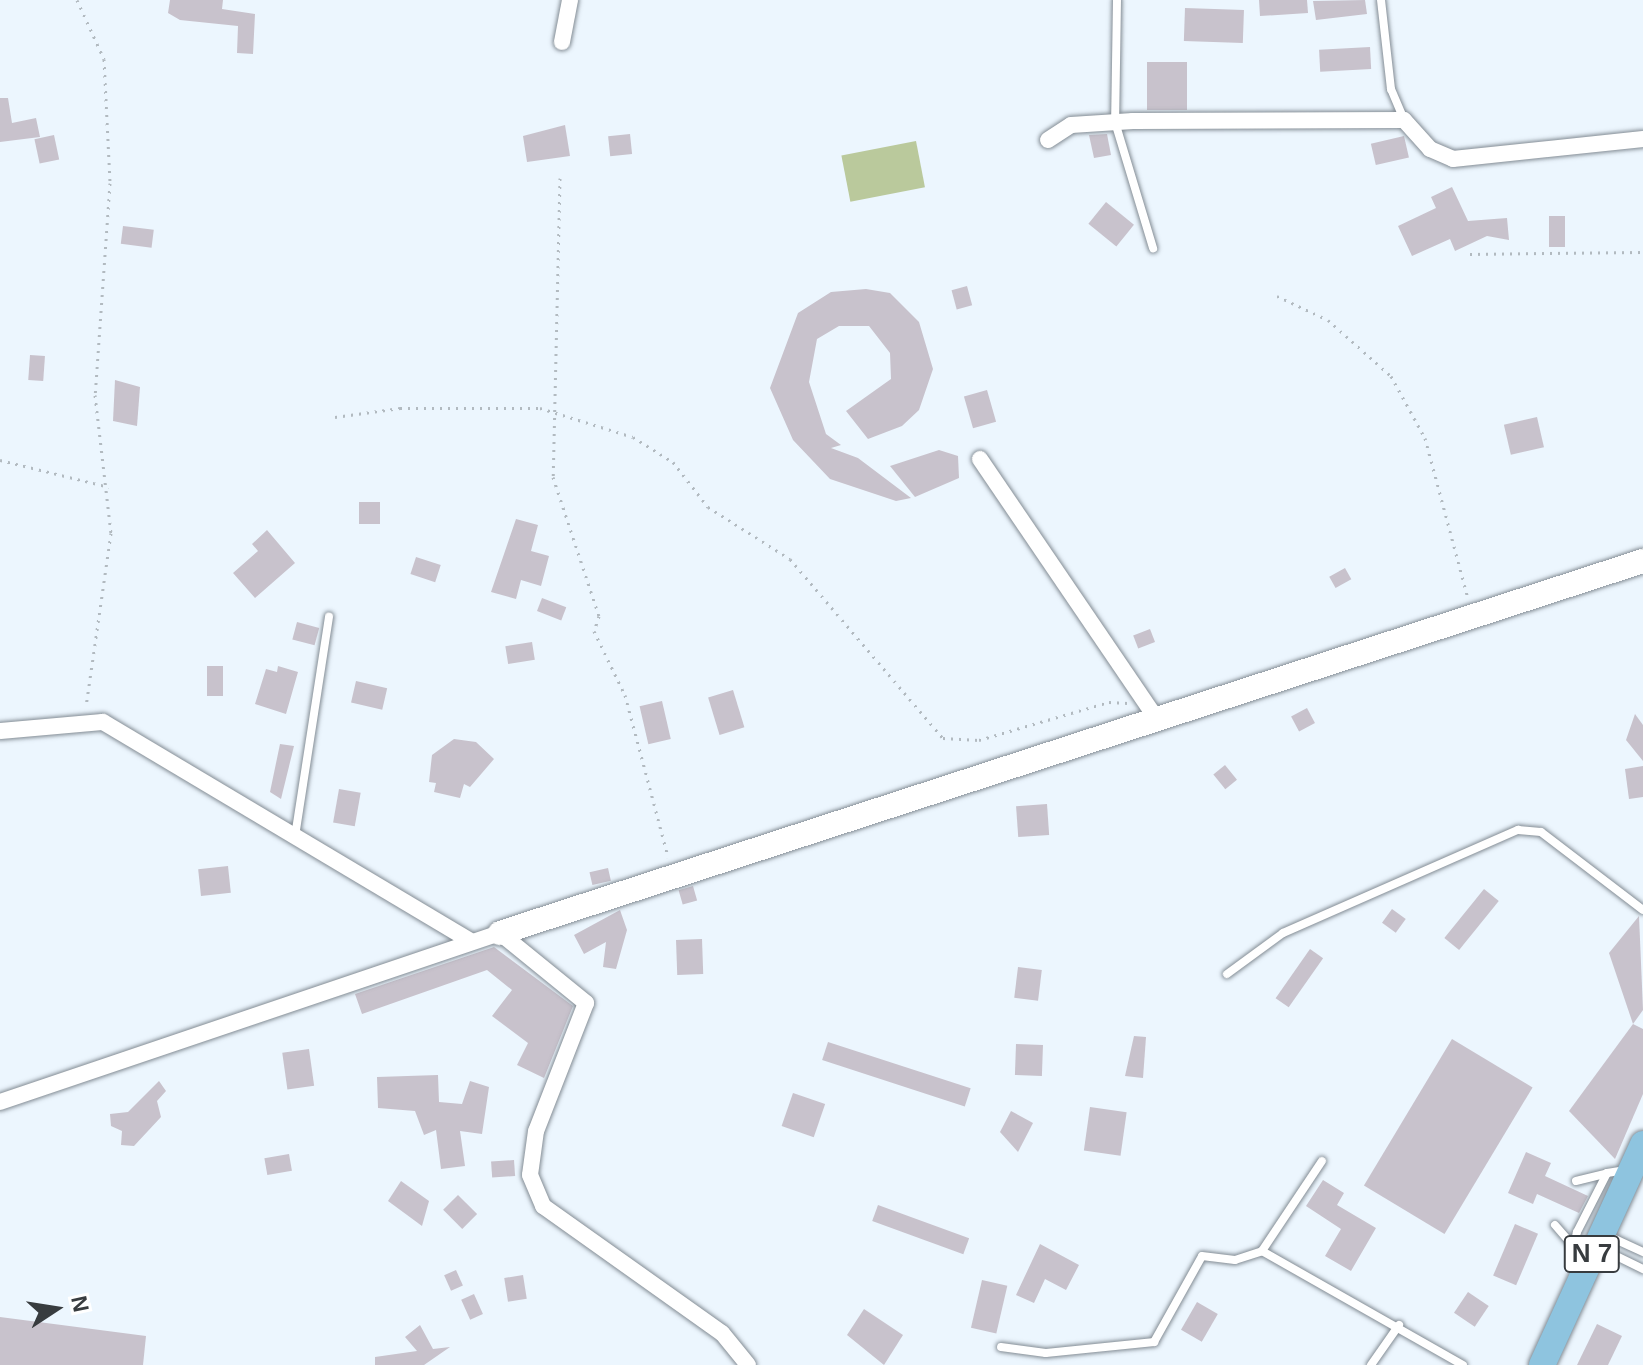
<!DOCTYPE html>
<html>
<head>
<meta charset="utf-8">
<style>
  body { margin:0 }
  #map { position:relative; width:1643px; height:1365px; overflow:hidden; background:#ecf6fe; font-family:Arial,sans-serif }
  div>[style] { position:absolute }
  .green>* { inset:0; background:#bac99c; transform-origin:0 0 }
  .building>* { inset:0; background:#c8c2cc; transform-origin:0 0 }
  .path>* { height:3px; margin-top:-1.5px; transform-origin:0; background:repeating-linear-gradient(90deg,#b2bac0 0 2px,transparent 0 8px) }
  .roads { filter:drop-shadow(0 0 2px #838c94) drop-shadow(0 0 2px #838c94) }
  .lane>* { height:8px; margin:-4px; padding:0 4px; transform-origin:4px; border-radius:4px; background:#fff }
  .street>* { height:16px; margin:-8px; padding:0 8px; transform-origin:8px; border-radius:8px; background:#fff }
  .secondary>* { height:24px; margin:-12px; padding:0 12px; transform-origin:12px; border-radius:12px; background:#fff }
  .primary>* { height:26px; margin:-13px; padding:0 13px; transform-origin:13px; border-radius:13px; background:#8ec4df }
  span { translate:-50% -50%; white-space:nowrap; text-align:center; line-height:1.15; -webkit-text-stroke:6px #fff; paint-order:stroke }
  .shield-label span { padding:2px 6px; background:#fff; border:2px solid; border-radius:6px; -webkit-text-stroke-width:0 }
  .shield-label { font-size:26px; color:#383c3f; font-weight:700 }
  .north { position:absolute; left:16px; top:1269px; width:80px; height:80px; -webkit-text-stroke:6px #fff; paint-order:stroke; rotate:78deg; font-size:22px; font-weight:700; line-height:32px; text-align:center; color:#383c3f }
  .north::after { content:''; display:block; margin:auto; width:28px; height:36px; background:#383c3f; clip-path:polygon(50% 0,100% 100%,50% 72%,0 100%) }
</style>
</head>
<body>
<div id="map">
  <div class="green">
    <div style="left:916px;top:141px;width:47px;height:76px;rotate:79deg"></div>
  </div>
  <div class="building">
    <div style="clip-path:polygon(170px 0,223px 0,222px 9px,255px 14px,253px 54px,237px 53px,238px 26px,180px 20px,168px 13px)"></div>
    <div style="clip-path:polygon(1259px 0,1307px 0,1308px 13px,1260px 16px)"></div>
    <div style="clip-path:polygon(1365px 0,1367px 14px,1316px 20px,1313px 1px)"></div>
    <div style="left:1185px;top:8px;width:59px;height:33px;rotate:2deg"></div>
    <div style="left:1370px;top:47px;width:22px;height:51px;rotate:87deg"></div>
    <div style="left:1147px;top:62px;width:40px;height:48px"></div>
    <div style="clip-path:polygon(0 98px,8px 98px,12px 123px,36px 118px,40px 137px,0 142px)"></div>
    <div style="clip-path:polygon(565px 125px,570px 156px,527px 162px,523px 136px)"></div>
    <div style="left:630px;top:134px;width:20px;height:22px;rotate:84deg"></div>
    <div style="clip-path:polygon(1107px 134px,1111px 155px,1094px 158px,1089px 135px)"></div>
    <div style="left:54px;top:135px;width:25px;height:20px;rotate:78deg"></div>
    <div style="left:1404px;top:136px;width:22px;height:34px;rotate:77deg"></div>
    <div style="clip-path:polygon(1452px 187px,1468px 221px,1507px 218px,1509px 240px,1487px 236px,1455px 251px,1450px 239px,1412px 256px,1398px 226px,1436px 208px,1431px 197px)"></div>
    <div style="left:1106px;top:202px;width:36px;height:28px;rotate:39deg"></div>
    <div style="left:1549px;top:216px;width:16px;height:31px"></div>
    <div style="left:123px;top:226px;width:31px;height:18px;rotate:7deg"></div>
    <div style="left:967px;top:286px;width:20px;height:16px;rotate:75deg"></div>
    <div style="clip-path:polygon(866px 289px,890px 293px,919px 322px,933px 369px,919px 410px,902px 426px,868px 439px,846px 411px,891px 379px,890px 353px,869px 326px,839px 326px,817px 339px,809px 382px,826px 434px,841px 445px,831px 448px,858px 458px,911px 498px,896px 501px,830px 479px,793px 440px,770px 388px,798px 313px,831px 292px)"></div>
    <div style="left:30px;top:355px;width:15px;height:25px;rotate:4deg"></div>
    <div style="clip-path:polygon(115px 380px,140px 387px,137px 426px,113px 421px)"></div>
    <div style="left:987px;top:390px;width:33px;height:24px;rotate:74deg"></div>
    <div style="left:1537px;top:417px;width:31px;height:34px;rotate:77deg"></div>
    <div style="clip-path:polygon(939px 450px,958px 456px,959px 478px,915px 497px,890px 466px)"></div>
    <div style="left:359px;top:502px;width:21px;height:22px"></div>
    <div style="clip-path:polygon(516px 519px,538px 525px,531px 551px,549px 556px,541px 586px,521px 580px,516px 599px,491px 592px)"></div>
    <div style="clip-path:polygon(267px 530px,295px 563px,255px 598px,233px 573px,258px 551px,252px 544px)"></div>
    <div style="left:416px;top:557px;width:26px;height:18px;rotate:18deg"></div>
    <div style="left:1345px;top:568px;width:13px;height:18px;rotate:61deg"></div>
    <div style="left:542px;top:598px;width:26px;height:14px;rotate:21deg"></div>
    <div style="left:297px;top:622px;width:23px;height:18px;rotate:15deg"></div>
    <div style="left:1150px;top:629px;width:14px;height:18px;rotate:69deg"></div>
    <div style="left:532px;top:642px;width:18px;height:27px;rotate:81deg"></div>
    <div style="left:207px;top:666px;width:16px;height:30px"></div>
    <div style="clip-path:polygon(278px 666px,298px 672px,286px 714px,255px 704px,266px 669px,277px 672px)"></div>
    <div style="left:356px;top:681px;width:32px;height:22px;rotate:13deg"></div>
    <div style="left:733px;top:690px;width:39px;height:26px;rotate:73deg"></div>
    <div style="left:662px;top:701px;width:39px;height:23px;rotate:77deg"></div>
    <div style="left:1307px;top:708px;width:17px;height:18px;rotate:62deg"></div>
    <div style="clip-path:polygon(1635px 714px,1643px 725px,1643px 761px,1626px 740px)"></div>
    <div style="clip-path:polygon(454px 739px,476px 742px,494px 759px,470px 787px,464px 784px,460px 798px,434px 792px,436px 783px,429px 782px,432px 755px)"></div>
    <div style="clip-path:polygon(280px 744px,294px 746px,281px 799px,270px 792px)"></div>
    <div style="left:1225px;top:765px;width:19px;height:15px;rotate:51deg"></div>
    <div style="clip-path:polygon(1643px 766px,1643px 797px,1629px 799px,1625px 769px)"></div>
    <div style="left:339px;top:789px;width:22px;height:34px;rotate:10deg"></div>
    <div style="left:1047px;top:804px;width:31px;height:31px;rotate:86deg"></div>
    <div style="left:228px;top:866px;width:27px;height:30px;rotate:84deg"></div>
    <div style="left:608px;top:868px;width:13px;height:19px;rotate:77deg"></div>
    <div style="left:693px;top:886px;width:15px;height:15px;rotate:74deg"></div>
    <div style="left:1484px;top:889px;width:19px;height:63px;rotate:39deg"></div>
    <div style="left:1392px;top:909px;width:17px;height:17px;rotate:36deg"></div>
    <div style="clip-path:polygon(620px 910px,627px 930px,616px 969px,603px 967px,606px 942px,584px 954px,574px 935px)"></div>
    <div style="clip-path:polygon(1639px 916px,1643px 1010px,1633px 1024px,1609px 953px)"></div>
    <div style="left:702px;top:939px;width:35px;height:26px;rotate:88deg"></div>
    <div style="clip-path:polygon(494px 947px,573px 1006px,544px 1078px,517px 1065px,528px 1043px,492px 1016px,512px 990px,487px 970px,362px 1014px,355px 994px)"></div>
    <div style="left:1310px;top:949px;width:16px;height:60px;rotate:35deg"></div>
    <div style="left:1018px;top:967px;width:24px;height:31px;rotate:7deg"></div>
    <div style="clip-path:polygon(1633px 1024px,1643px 1029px,1643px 1094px,1615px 1159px,1569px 1111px)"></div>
    <div style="clip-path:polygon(1134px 1036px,1146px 1037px,1143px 1078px,1125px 1076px)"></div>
    <div style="left:1452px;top:1039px;width:94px;height:171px;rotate:31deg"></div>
    <div style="left:828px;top:1042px;width:150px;height:19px;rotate:18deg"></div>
    <div style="left:1016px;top:1044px;width:27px;height:31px;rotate:2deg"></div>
    <div style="left:309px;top:1049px;width:37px;height:27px;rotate:82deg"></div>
    <div style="clip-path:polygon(438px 1075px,439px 1102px,462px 1104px,470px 1081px,489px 1087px,482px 1134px,460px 1131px,465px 1166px,441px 1169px,436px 1130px,424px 1135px,415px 1111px,378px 1108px,377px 1077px)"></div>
    <div style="clip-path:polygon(159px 1081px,166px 1091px,157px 1101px,161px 1117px,134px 1146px,121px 1145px,122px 1131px,111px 1126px,110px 1114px,128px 1112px)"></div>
    <div style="left:793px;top:1093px;width:34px;height:35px;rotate:19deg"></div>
    <div style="left:1090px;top:1107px;width:37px;height:44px;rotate:8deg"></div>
    <div style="clip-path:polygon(1011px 1111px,1033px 1123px,1018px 1152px,1000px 1132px)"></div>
    <div style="clip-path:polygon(1526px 1152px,1551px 1163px,1545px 1176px,1588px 1196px,1579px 1213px,1537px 1194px,1533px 1204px,1508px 1193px)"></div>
    <div style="left:289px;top:1154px;width:17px;height:25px;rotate:80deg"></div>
    <div style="left:514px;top:1160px;width:16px;height:23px;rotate:86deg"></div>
    <div style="clip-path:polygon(1323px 1180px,1344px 1193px,1337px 1205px,1376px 1228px,1351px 1271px,1325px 1256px,1341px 1229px,1306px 1206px)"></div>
    <div style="clip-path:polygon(401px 1181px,429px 1201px,422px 1226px,388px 1201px)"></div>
    <div style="left:458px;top:1195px;width:27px;height:21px;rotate:45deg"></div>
    <div style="left:878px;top:1205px;width:97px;height:17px;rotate:20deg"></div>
    <div style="left:1515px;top:1224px;width:25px;height:56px;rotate:23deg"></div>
    <div style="clip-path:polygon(1040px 1244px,1079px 1265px,1066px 1290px,1045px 1279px,1034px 1303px,1016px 1295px)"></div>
    <div style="left:456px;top:1270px;width:17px;height:13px;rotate:66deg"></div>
    <div style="left:523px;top:1275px;width:24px;height:19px;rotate:81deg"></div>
    <div style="left:982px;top:1280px;width:26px;height:49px;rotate:13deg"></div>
    <div style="left:1468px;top:1292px;width:25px;height:25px;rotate:34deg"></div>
    <div style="left:474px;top:1294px;width:22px;height:14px;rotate:66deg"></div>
    <div style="left:1197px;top:1302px;width:24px;height:32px;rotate:30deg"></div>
    <div style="clip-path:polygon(864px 1309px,903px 1335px,884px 1365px,847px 1335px)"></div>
    <div style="clip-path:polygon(0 1317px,146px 1336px,143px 1365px,0 1365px)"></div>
    <div style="clip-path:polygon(1597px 1324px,1622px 1336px,1608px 1365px,1577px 1365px)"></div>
    <div style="clip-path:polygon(420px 1325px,433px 1349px,450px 1347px,424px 1365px,375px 1365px,375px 1357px,417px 1351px,405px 1337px)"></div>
  </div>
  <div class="path">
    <div style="left:77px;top:0;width:65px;rotate:65.4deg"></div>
    <div style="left:104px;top:59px;width:124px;rotate:87.2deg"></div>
    <div style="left:110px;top:183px;width:213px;rotate:94deg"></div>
    <div style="left:95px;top:395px;width:139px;rotate:83.4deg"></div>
    <div style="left:111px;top:533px;width:175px;rotate:98.2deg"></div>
    <div style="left:560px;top:178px;width:299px;rotate:91.3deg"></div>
    <div style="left:553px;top:477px;width:146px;rotate:71.7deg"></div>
    <div style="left:599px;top:616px;width:16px;rotate:108deg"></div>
    <div style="left:594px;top:631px;width:71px;rotate:64.2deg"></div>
    <div style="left:625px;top:695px;width:168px;rotate:75.1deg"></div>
    <div style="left:1470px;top:254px;width:173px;rotate:-0.7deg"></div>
    <div style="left:1277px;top:296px;width:56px;rotate:25.2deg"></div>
    <div style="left:1328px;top:320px;width:84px;rotate:41.6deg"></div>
    <div style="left:1391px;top:376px;width:71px;rotate:61.3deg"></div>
    <div style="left:1425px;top:438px;width:167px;rotate:75deg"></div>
    <div style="left:335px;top:417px;width:66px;rotate:-7.9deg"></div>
    <div style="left:400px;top:408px;width:140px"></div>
    <div style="left:540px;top:408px;width:97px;rotate:17.3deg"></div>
    <div style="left:633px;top:437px;width:47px;rotate:32deg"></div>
    <div style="left:673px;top:462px;width:57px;rotate:52.1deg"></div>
    <div style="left:708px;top:507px;width:97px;rotate:32.4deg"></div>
    <div style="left:790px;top:559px;width:235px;rotate:49.5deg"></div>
    <div style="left:943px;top:738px;width:36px;rotate:3deg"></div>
    <div style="left:979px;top:740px;width:135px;rotate:-16.3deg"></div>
    <div style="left:1109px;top:702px;width:19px;rotate:3deg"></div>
    <div style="left:0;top:460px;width:112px;rotate:13.9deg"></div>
  </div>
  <div class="roads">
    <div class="lane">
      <div style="left:1117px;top:0;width:122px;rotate:90.9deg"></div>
      <div style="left:1115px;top:122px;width:132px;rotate:73.2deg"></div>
      <div style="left:1381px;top:0;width:90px;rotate:83.6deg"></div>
      <div style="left:1391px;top:89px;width:33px;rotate:67deg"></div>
      <div style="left:296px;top:830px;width:216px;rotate:-81.2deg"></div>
      <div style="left:1227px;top:974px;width:69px;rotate:-36.2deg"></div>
      <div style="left:1283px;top:933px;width:257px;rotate:-23.7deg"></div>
      <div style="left:1518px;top:830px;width:23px;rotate:5deg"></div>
      <div style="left:1541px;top:832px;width:128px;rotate:37.4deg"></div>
      <div style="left:1576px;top:1181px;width:32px;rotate:-14deg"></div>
      <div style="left:1555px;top:1225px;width:29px;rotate:49deg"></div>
      <div style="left:1606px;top:1235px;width:41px;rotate:24.7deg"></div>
      <div style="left:1600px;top:1248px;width:48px;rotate:26deg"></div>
      <div style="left:1262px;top:1251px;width:108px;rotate:-56.3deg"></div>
      <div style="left:1584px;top:1261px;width:17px;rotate:-126deg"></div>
      <div style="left:1574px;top:1247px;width:15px;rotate:-79deg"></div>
      <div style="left:1577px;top:1232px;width:66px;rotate:-63deg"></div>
      <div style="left:1607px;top:1173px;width:19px;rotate:-9deg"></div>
      <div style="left:1001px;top:1347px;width:45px;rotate:7.6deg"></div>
      <div style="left:1046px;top:1353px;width:109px;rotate:-5.8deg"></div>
      <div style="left:1154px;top:1342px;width:98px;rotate:-60.8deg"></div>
      <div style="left:1202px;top:1256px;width:33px;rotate:7deg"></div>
      <div style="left:1235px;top:1260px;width:28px;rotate:-18deg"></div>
      <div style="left:1262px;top:1251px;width:231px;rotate:29.6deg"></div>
      <div style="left:1371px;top:1365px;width:49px;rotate:-55deg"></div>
    </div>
    <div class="street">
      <div style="left:562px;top:42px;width:43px;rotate:-79.2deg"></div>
      <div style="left:1048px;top:140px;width:27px;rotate:-33deg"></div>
      <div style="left:1071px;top:125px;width:62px;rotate:-3.7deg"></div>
      <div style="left:1133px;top:121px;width:271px;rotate:-0.2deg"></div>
      <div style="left:1404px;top:120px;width:39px;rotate:48deg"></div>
      <div style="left:1430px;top:149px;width:25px;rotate:23deg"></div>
      <div style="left:1453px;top:159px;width:191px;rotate:-6deg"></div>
      <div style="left:980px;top:459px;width:310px;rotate:55.8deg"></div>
      <div style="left:0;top:731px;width:103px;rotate:-5deg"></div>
      <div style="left:103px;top:722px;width:426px;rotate:30.8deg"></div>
      <div style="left:0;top:1102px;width:528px;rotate:-18.68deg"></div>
      <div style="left:500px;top:933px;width:111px;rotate:39.1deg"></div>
      <div style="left:586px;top:1003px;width:137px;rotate:111.3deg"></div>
      <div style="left:536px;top:1131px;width:44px;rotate:97.8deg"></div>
      <div style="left:530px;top:1175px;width:34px;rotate:67deg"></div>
      <div style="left:543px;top:1206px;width:219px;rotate:35.4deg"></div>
      <div style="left:722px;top:1333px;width:41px;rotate:50.9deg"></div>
    </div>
    <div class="secondary">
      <div style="left:500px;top:933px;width:1202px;rotate:-18.03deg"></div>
    </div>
    <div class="primary">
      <div style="left:1542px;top:1365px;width:243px;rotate:-65.4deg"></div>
    </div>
  </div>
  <div class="shield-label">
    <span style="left:1592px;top:1254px">N 7</span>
  </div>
  <div class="north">N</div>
</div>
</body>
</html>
